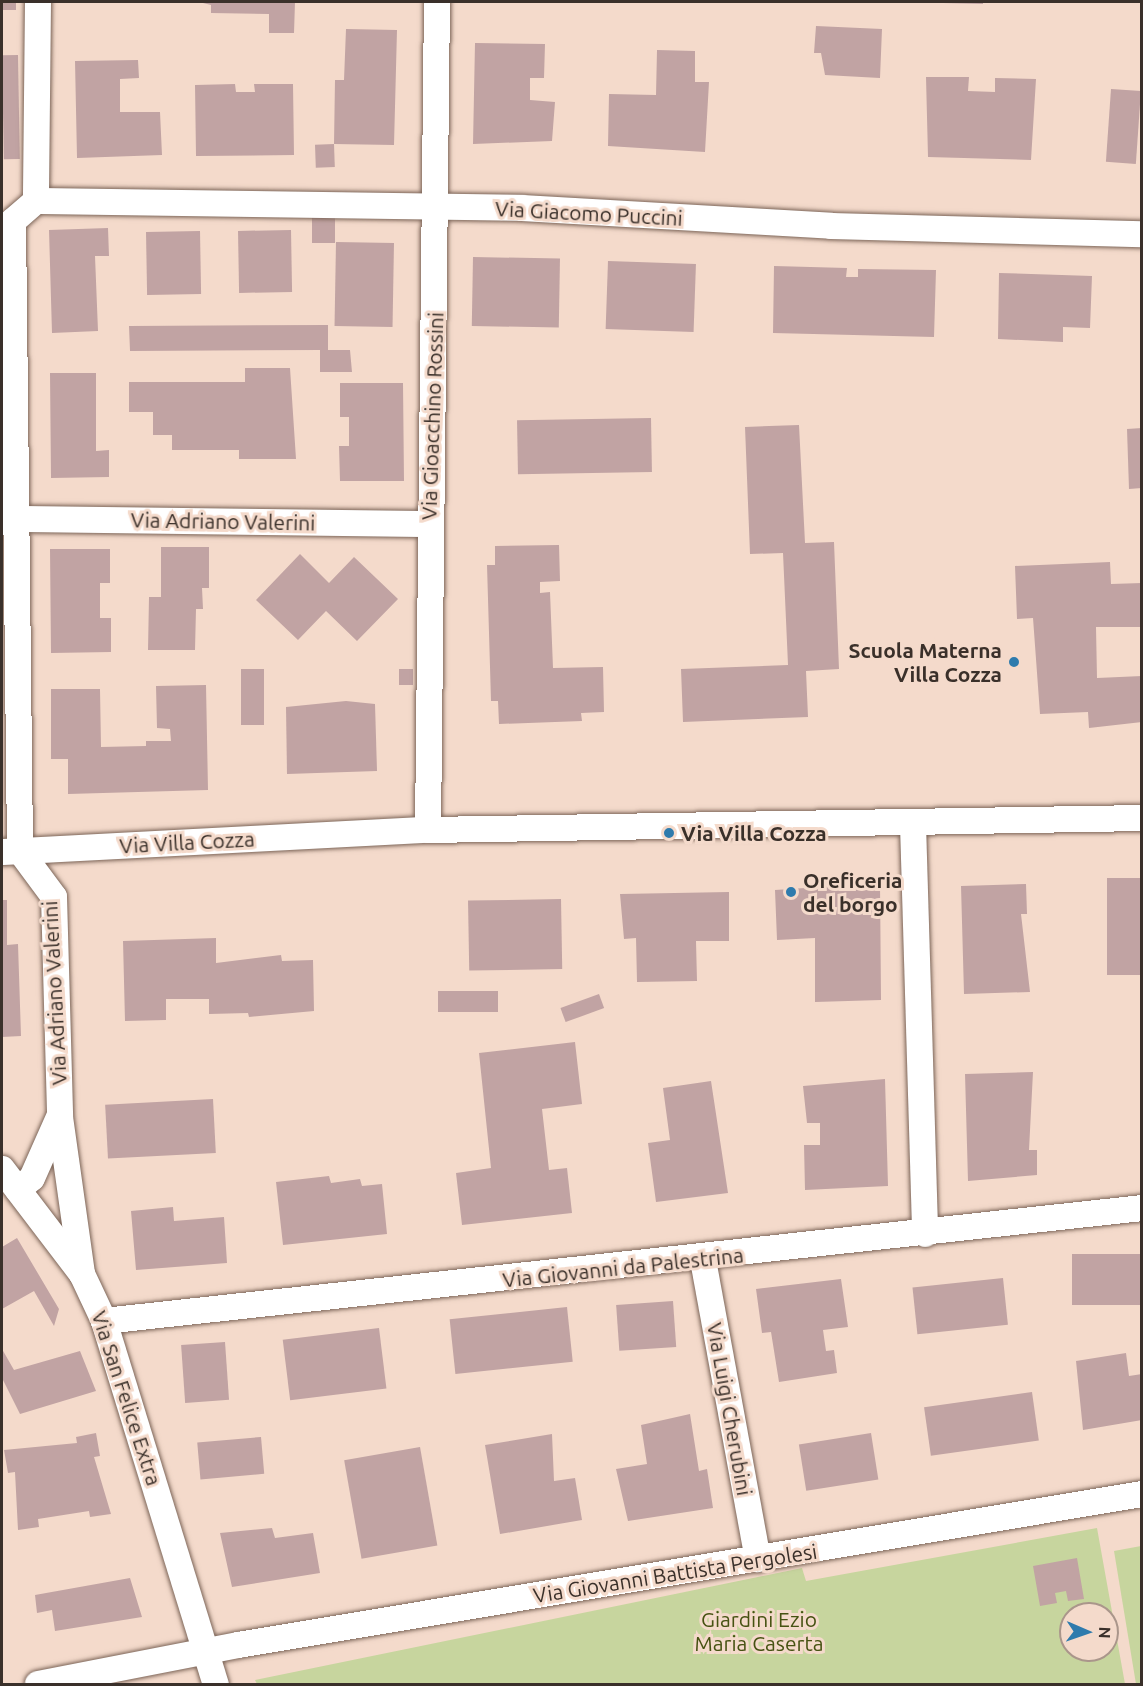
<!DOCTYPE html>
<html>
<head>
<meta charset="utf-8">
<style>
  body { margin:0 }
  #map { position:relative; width:1143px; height:1686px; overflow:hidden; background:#f4dacb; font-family:Ubuntu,sans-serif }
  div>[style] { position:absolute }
  .green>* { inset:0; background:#c7d59e }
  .building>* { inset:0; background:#c1a3a3; transform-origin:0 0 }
  .roads { filter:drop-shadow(0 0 2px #7c6558) drop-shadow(0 0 2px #7c6558) }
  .street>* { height:26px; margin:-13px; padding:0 13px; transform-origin:13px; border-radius:13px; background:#fff }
  .dots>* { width:16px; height:16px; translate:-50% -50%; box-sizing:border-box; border:3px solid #f4dacb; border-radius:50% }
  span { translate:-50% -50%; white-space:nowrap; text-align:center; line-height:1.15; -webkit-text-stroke:6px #f4dacb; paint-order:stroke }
  .street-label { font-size:21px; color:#3a302a }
  .poi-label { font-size:21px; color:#3a302a; font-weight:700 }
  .right { translate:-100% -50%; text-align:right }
  .left { translate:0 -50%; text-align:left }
  .park-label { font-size:21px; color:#465212 }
  .frame { position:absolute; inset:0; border:3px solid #3a302a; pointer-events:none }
  .north { position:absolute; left:1059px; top:1602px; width:60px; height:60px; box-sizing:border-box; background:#f4dacb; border:2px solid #aa968b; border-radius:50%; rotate:92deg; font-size:16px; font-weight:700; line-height:24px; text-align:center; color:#3a302a }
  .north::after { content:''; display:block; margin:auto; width:21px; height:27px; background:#2e7bad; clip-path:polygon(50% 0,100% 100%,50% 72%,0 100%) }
</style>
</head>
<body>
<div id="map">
  <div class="green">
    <div style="clip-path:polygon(evenodd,1097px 1528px,1125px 1684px,257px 1684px,255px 1680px,802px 1568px,806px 1581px,1097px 1528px,1071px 1614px,1107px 1614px,1107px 1650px,1071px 1650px,1071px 1614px)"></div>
    <div style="clip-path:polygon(1141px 1546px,1142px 1683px,1136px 1684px,1114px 1551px)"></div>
  </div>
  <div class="building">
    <div style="left:2px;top:2px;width:14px;height:8px"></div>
    <div style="clip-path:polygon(199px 2px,295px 2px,294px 33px,269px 33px,269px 14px,211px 13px,211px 5px)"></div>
    <div style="clip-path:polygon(943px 2px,983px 2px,983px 4px,943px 3px)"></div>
    <div style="clip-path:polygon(816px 26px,882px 29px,880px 78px,825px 75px,821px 53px,814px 53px)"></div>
    <div style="clip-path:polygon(346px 29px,397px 30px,394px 145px,334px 144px,335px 80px,344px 80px)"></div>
    <div style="clip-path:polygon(475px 43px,545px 44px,544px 78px,530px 78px,530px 100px,555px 102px,552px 141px,473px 144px)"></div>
    <div style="clip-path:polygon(657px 50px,695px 51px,695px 82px,709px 82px,705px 152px,608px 146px,609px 94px,656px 95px)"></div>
    <div style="left:18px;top:55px;width:104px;height:16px;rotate:89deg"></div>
    <div style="clip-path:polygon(138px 60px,139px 78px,120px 79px,120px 112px,160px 112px,162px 155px,77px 158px,75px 61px)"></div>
    <div style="clip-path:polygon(926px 77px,969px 77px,968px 91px,995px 92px,995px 78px,1036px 79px,1031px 160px,928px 157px)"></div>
    <div style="clip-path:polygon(235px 84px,236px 92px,255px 92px,254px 84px,293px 84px,294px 155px,196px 156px,195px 85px)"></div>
    <div style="left:1111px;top:89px;width:30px;height:73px;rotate:4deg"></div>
    <div style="left:334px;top:144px;width:23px;height:19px;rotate:88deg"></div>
    <div style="left:312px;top:216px;width:23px;height:27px"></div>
    <div style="clip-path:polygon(108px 228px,109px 256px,95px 256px,98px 331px,52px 333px,49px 230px)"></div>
    <div style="left:291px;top:230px;width:62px;height:53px;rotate:89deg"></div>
    <div style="left:200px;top:231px;width:63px;height:54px;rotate:89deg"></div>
    <div style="left:336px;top:242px;width:58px;height:84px;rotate:1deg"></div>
    <div style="left:473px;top:257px;width:87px;height:69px;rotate:1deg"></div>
    <div style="left:608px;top:261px;width:88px;height:68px;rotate:2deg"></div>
    <div style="clip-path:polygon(774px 266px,847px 268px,846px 277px,858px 277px,858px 269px,936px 270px,934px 337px,773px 333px)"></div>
    <div style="clip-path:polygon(999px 273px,1092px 276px,1090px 328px,1063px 327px,1063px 342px,998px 339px)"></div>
    <div style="clip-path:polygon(328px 325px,328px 350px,350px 350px,352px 372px,320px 372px,320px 350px,130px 351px,129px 326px)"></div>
    <div style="clip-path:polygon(245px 368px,290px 368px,296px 459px,239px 459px,239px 450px,172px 450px,172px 435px,153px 435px,153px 412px,129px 412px,129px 382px,245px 382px)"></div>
    <div style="clip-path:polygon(50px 373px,96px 373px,96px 451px,109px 450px,109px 477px,51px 478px)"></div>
    <div style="clip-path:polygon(340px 383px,403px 383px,404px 481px,340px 481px,339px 446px,349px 446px,349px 417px,340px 417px)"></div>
    <div style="left:651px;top:418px;width:54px;height:134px;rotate:89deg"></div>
    <div style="clip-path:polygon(799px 425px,805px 543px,834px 542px,839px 669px,806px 671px,808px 717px,683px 722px,681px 669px,788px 665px,783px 553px,750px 554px,745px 427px)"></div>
    <div style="clip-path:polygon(1142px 428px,1142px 488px,1129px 489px,1127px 429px)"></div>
    <div style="clip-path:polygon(559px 545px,560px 581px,540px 582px,540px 593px,550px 592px,553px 668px,603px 667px,604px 712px,581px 713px,582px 721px,499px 724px,498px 701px,491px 701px,487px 565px,495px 565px,495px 546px)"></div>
    <div style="clip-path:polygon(161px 547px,209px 547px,209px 588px,202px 588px,203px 609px,196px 609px,195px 650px,148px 650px,149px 597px,161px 597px)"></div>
    <div style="clip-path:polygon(50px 549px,110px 549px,110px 583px,100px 583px,100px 618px,111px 618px,111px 652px,51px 653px)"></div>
    <div style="clip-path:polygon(300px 554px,329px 583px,354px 557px,398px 599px,357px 641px,326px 611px,298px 640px,256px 600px)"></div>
    <div style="clip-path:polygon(1110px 562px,1111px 584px,1142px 583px,1142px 627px,1096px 627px,1097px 678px,1142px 676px,1142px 722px,1089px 728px,1088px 712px,1040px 714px,1033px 618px,1017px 619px,1015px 566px)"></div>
    <div style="left:241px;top:669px;width:23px;height:56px"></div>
    <div style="left:399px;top:669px;width:14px;height:16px"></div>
    <div style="clip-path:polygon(206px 685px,208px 790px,68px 794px,68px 759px,51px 759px,51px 689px,100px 689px,101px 747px,146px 746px,146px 741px,171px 741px,170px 729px,157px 728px,156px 686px)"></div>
    <div style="clip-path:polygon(346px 701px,375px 704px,377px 771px,287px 774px,286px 707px)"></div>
    <div style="left:1142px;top:878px;width:97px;height:35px;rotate:90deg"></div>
    <div style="clip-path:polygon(880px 883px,881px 1000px,815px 1002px,815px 938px,777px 940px,775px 890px)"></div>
    <div style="clip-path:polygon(1026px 884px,1027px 914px,1021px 914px,1030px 992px,964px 994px,961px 886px)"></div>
    <div style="clip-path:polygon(729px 892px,729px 941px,696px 941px,697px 981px,637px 982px,636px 938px,624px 939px,620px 894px)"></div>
    <div style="left:561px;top:899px;width:70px;height:93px;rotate:89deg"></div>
    <div style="clip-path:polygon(2px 900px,7px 900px,7px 945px,18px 944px,21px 1036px,2px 1037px)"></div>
    <div style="clip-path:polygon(216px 938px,216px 963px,281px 955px,282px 961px,313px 960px,314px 1011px,249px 1017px,248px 1013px,209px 1014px,209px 999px,166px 999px,166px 1020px,125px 1021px,123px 941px)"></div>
    <div style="left:498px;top:991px;width:21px;height:60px;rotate:90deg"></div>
    <div style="left:599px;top:994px;width:15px;height:41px;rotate:70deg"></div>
    <div style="clip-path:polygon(575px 1042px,582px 1104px,542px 1109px,549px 1170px,567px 1168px,572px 1213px,462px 1225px,456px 1173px,491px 1168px,479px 1053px)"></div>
    <div style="clip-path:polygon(1033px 1072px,1029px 1150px,1037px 1150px,1037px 1175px,968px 1181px,965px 1074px)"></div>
    <div style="clip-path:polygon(885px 1079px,888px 1186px,805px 1190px,804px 1145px,820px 1145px,820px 1123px,807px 1123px,803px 1086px)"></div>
    <div style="clip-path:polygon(711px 1081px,728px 1193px,656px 1202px,648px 1143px,670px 1140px,663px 1088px)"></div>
    <div style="left:213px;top:1099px;width:54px;height:108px;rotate:87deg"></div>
    <div style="clip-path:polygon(329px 1176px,331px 1183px,360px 1179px,362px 1186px,382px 1184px,387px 1234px,283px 1245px,276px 1182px)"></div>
    <div style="clip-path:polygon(173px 1207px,174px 1221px,224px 1217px,227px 1263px,136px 1270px,131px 1211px)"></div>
    <div style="clip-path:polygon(17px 1238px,59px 1309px,54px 1326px,34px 1291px,2px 1309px,2px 1247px)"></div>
    <div style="left:1142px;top:1254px;width:51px;height:70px;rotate:90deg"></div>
    <div style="left:1003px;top:1278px;width:47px;height:91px;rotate:84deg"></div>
    <div style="clip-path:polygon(841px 1279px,848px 1327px,823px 1330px,826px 1351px,834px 1350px,837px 1373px,779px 1382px,771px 1332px,762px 1333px,756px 1289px)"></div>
    <div style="left:673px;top:1301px;width:46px;height:57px;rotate:86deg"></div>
    <div style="left:567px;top:1307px;width:55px;height:118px;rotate:84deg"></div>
    <div style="left:379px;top:1328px;width:61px;height:97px;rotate:83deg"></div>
    <div style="left:225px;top:1342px;width:58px;height:44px;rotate:86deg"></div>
    <div style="clip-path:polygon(2px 1349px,14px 1370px,80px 1351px,96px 1391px,20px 1414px,2px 1378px)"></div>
    <div style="clip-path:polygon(1126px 1353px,1129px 1376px,1142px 1374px,1142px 1420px,1083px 1430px,1076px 1361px)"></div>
    <div style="left:1032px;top:1392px;width:49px;height:109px;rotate:82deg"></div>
    <div style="clip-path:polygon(690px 1414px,699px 1471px,707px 1469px,713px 1508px,628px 1521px,616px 1469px,647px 1464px,641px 1425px)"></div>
    <div style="clip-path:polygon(96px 1433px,100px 1456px,94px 1457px,111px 1514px,90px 1517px,89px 1511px,38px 1519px,39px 1527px,18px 1530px,15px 1472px,8px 1473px,4px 1450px,77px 1443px,76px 1437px)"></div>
    <div style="left:871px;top:1433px;width:47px;height:73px;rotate:81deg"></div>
    <div style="clip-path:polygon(552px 1434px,554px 1481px,575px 1478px,582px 1520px,500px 1534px,485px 1445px)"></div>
    <div style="left:261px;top:1437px;width:37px;height:64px;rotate:85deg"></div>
    <div style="left:420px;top:1447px;width:100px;height:77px;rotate:80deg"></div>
    <div style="clip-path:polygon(272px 1528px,275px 1538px,313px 1533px,320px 1573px,232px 1587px,220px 1533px)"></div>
    <div style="clip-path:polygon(1077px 1558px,1084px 1599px,1068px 1601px,1066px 1591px,1055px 1593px,1057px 1603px,1040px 1606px,1033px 1566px)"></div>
    <div style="clip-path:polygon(130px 1578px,142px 1617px,55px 1631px,52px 1610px,37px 1613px,35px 1595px)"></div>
  </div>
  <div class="roads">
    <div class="street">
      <div style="left:38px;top:2px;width:199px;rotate:90.6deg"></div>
      <div style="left:36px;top:201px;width:30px;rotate:139deg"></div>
      <div style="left:13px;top:221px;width:630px;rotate:89.36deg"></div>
      <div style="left:20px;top:851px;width:57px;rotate:53.5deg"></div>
      <div style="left:54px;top:897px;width:220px;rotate:88.4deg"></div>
      <div style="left:60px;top:1117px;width:159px;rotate:82deg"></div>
      <div style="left:36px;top:201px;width:486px;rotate:0.8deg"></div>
      <div style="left:522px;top:208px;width:310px;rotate:3.3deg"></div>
      <div style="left:831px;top:226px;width:311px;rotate:1.5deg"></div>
      <div style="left:17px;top:519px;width:412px;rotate:0.7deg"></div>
      <div style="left:913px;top:824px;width:410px;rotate:88.3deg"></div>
      <div style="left:428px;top:830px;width:828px;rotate:-89.38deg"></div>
      <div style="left:2px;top:852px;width:427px;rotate:-3deg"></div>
      <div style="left:428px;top:830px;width:714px;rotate:-0.96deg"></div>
      <div style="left:2px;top:1169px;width:132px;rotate:52.7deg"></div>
      <div style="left:82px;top:1274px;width:52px;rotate:64.9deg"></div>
      <div style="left:104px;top:1321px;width:380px;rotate:72.9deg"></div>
      <div style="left:18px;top:1190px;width:18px;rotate:-41deg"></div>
      <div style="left:32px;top:1178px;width:67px;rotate:-66.1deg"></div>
      <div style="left:703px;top:1260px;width:304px;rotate:79.6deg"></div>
      <div style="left:104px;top:1321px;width:1044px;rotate:-6.21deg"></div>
      <div style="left:38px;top:1684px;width:204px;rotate:-11deg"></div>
      <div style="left:238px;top:1645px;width:917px;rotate:-9.48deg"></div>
    </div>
  </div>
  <div class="dots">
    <div style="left:1014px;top:662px;background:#2e7bad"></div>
    <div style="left:669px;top:833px;background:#2e7bad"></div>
    <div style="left:791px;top:892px;background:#2e7bad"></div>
  </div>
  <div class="street-label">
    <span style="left:589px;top:213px;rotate:3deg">Via Giacomo Puccini</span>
    <span style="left:432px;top:416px;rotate:-88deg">Via Gioacchino Rossini</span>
    <span style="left:223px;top:521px;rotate:1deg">Via Adriano Valerini</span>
    <span style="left:187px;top:842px;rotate:-3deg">Via Villa Cozza</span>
    <span style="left:54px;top:993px;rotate:-93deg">Via Adriano Valerini</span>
    <span style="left:623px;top:1267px;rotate:-6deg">Via Giovanni da Palestrina</span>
    <span style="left:127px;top:1398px;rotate:72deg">Via San Felice Extra</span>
    <span style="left:730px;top:1409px;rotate:80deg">Via Luigi Cherubini</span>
    <span style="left:675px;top:1573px;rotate:-9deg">Via Giovanni Battista Pergolesi</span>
  </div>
  <div class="poi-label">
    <span class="right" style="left:1002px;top:662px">Scuola Materna<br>Villa Cozza</span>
    <span class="left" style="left:681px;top:833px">Via Villa Cozza</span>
    <span class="left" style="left:803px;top:892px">Oreficeria<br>del borgo</span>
  </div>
  <div class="park-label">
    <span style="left:759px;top:1631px">Giardini Ezio<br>Maria Caserta</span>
  </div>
  <div class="frame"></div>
  <div class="north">N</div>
</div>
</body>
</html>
